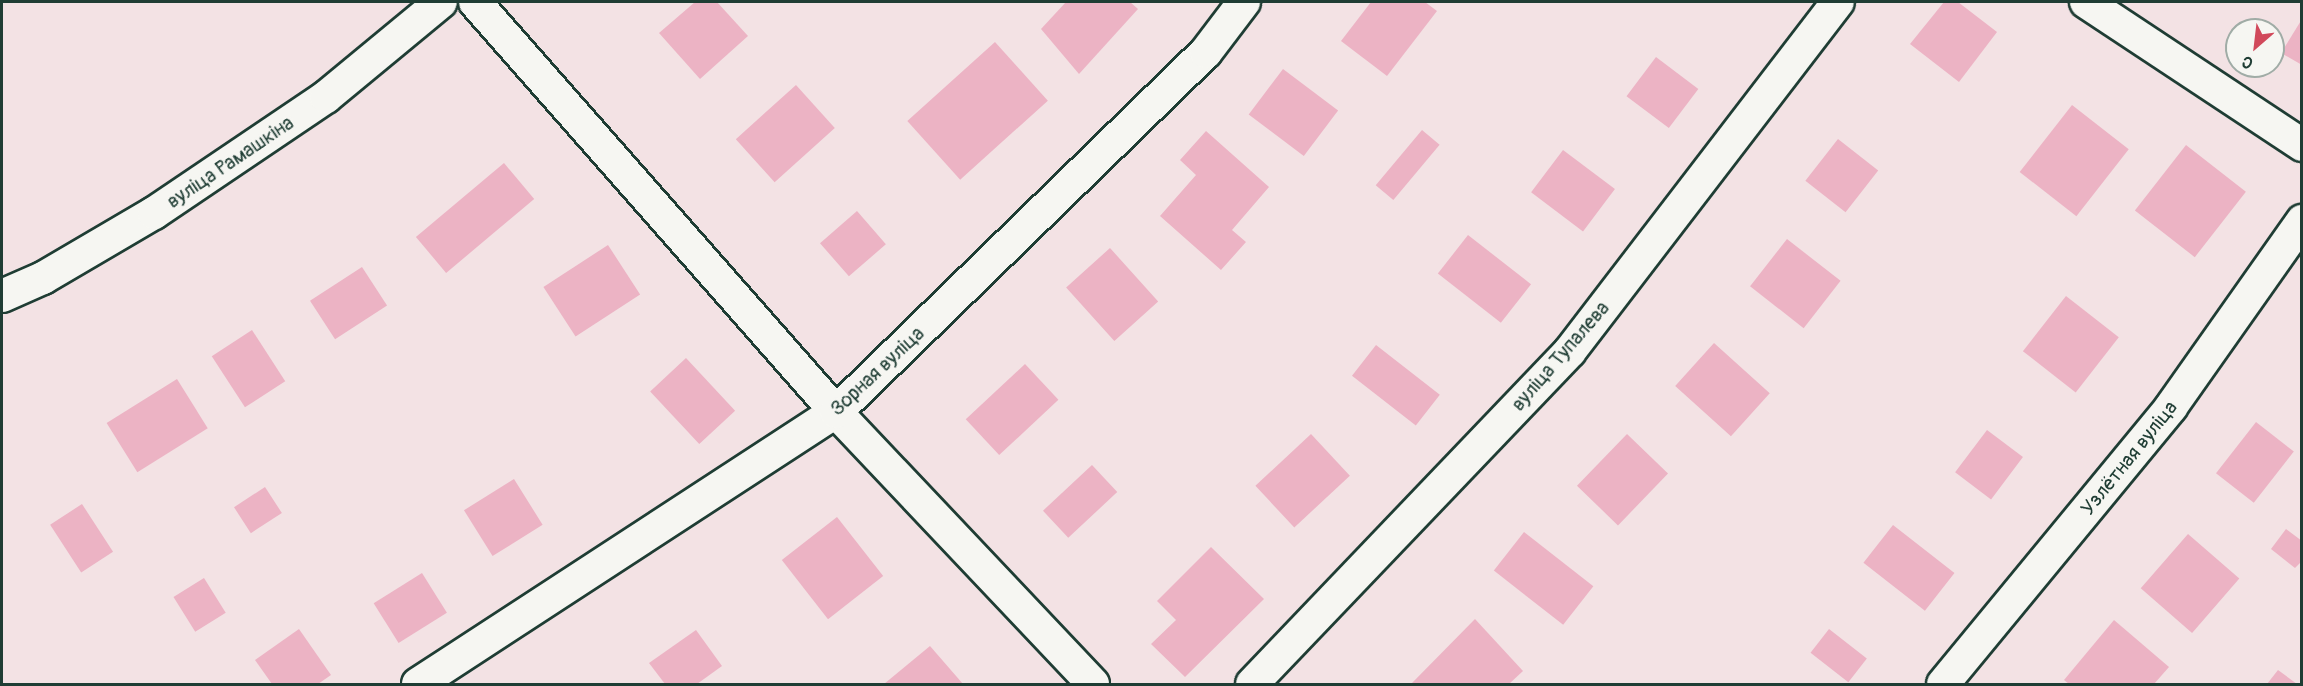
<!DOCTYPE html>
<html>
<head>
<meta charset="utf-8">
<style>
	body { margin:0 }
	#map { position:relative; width:2303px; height:686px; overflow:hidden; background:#f3e2e4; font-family:Pangolin,sans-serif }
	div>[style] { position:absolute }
	.building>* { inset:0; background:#ecb3c4; transform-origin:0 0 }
	.roads { filter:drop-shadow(2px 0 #1f3d34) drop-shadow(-2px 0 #1f3d34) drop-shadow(0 2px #1f3d34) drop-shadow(0 -2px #1f3d34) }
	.minor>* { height:32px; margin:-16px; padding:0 16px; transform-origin:16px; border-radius:16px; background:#f6f6f2 }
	span { translate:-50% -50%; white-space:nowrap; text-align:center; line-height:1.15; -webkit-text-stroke:5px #f6f6f2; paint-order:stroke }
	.street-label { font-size:20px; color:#1f3d34 }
	.frame { position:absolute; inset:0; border:3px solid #1f3d34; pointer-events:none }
	.north { position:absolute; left:2225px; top:18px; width:60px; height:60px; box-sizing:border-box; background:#f6f6f2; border:2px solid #a0aca6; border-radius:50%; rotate:208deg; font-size:16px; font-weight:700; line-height:24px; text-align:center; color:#1f3d34 }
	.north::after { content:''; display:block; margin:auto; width:21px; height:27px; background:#d1495b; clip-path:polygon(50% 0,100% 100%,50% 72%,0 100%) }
</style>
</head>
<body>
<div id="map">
	<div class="building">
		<div style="clip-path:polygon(695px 2px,717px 2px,748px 36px,700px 79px,659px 33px)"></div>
		<div style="clip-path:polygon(1066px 2px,1130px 2px,1138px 9px,1079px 74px,1041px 29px)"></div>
		<div style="clip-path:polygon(1371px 2px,1425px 2px,1437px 11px,1387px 76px,1341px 41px)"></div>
		<div style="clip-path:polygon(1944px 2px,1958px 2px,1997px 32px,1959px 82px,1910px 44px)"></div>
		<div style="clip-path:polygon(2302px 19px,2302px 65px,2281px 53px)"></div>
		<div style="left:995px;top:42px;width:79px;height:118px;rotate:48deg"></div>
		<div style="left:1656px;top:57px;width:53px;height:49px;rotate:37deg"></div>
		<div style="left:1283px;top:69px;width:69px;height:57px;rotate:37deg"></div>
		<div style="left:796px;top:85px;width:58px;height:81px;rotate:48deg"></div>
		<div style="left:2072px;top:105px;width:72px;height:85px;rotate:38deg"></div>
		<div style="left:1422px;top:130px;width:23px;height:72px;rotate:40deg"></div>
		<div style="clip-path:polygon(1206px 131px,1269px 187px,1232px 230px,1246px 242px,1221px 270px,1160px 216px,1196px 175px,1180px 160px)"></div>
		<div style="left:1838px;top:139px;width:51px;height:53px;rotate:38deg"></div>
		<div style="left:2186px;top:145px;width:76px;height:83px;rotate:38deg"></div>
		<div style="left:1563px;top:150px;width:65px;height:53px;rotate:37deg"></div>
		<div style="left:504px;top:163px;width:47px;height:115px;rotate:50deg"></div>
		<div style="left:857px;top:211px;width:44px;height:49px;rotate:49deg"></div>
		<div style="left:1468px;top:235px;width:80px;height:49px;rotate:38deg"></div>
		<div style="left:1787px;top:239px;width:68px;height:60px;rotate:38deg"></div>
		<div style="left:608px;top:245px;width:59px;height:77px;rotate:57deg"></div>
		<div style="left:1110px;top:248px;width:72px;height:59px;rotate:48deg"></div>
		<div style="left:362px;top:267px;width:46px;height:62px;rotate:57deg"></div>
		<div style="left:2066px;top:296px;width:67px;height:70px;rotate:38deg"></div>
		<div style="left:252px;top:330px;width:61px;height:48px;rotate:57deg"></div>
		<div style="left:1714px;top:343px;width:75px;height:58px;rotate:42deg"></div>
		<div style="left:1376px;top:345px;width:81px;height:39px;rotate:38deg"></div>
		<div style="left:686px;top:358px;width:72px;height:49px;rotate:47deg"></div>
		<div style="left:1025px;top:364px;width:49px;height:81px;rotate:47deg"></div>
		<div style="left:177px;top:379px;width:58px;height:83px;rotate:58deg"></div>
		<div style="left:2256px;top:422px;width:48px;height:65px;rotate:38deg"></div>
		<div style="left:1987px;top:430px;width:45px;height:53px;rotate:37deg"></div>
		<div style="left:1311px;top:434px;width:57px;height:76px;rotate:47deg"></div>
		<div style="left:1627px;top:434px;width:57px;height:72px;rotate:44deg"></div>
		<div style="left:1092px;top:465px;width:37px;height:67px;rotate:47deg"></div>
		<div style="left:514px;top:479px;width:54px;height:59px;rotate:58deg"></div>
		<div style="left:265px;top:487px;width:31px;height:37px;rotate:57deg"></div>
		<div style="left:82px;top:504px;width:57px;height:38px;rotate:57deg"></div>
		<div style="left:837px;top:517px;width:75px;height:70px;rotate:52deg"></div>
		<div style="left:1893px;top:525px;width:78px;height:48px;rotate:38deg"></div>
		<div style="clip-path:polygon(2286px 529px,2302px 541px,2302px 561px,2295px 568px,2271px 549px)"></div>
		<div style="left:1524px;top:532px;width:88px;height:49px;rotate:38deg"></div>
		<div style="left:2188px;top:534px;width:68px;height:72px;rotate:41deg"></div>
		<div style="clip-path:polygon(1211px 547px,1264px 599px,1185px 677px,1151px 644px,1176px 620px,1157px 601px)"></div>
		<div style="left:422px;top:573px;width:47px;height:57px;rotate:58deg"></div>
		<div style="left:204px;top:578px;width:41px;height:36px;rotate:58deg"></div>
		<div style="clip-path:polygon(1475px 619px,1523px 671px,1509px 684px,1411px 684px)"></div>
		<div style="clip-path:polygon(2114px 620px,2169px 667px,2154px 684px,2069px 684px,2064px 680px)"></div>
		<div style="clip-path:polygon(299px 629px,331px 675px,318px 684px,272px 684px,255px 660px)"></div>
		<div style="left:1829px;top:629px;width:48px;height:30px;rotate:38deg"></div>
		<div style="clip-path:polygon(696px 630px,722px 666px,697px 684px,665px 684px,649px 663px)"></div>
		<div style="clip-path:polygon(930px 646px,963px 684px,884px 684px)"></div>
		<div style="clip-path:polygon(2278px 670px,2297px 684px,2267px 684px)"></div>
	</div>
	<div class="roads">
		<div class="minor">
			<div style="left:475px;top:2px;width:546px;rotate:48.64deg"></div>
			<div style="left:836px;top:412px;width:374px;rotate:46.6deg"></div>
			<div style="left:2086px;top:2px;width:259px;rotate:33.5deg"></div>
			<div style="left:2px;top:296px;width:45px;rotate:-23.7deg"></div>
			<div style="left:43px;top:278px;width:129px;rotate:-30.4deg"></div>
			<div style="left:154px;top:213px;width:207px;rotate:-34deg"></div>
			<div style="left:326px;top:97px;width:149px;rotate:-39.6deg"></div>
			<div style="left:418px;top:684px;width:499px;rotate:-33.1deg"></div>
			<div style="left:836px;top:412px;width:516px;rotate:-44.22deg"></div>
			<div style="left:1206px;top:52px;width:63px;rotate:-52.8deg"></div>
			<div style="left:1252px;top:684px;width:460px;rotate:-46.3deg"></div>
			<div style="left:1570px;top:351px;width:440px;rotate:-52.5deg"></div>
			<div style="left:1943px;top:684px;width:359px;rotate:-50.5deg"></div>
			<div style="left:2171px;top:407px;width:228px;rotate:-54.8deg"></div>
		</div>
	</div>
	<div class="street-label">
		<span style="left:230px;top:162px;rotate:-34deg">вуліца Рамашкіна</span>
		<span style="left:1560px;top:356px;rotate:-49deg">вуліца Тупалева</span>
		<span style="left:877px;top:371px;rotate:-43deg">Зорная вуліца</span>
		<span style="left:2129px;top:458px;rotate:-51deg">Узлётная вуліца</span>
	</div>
	<div class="frame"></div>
	<div class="north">С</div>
</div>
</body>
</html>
